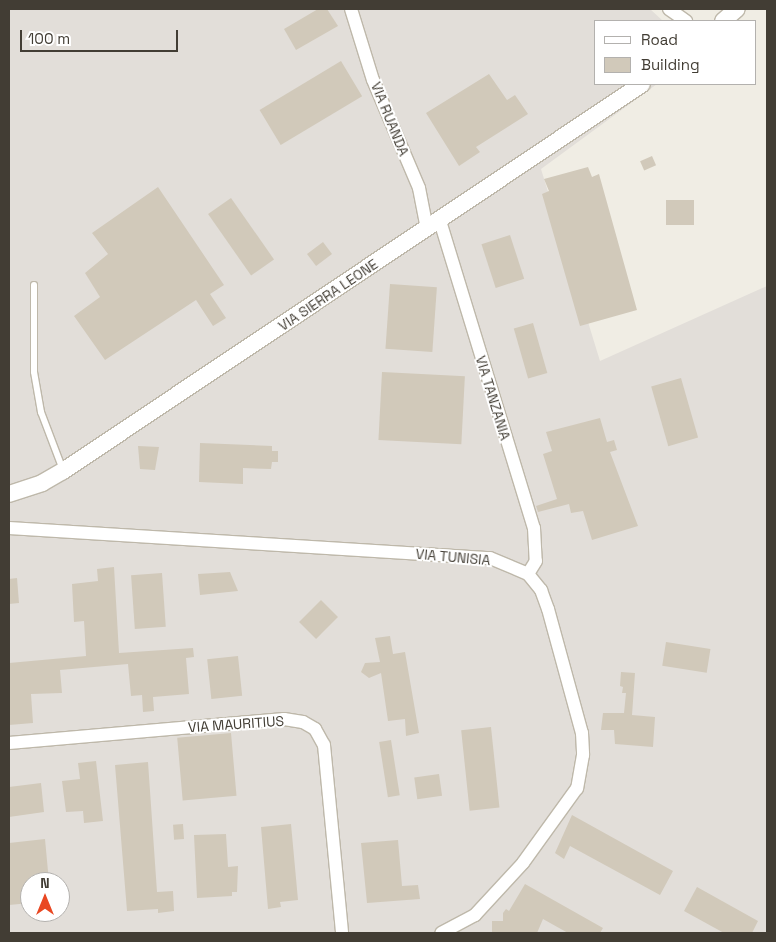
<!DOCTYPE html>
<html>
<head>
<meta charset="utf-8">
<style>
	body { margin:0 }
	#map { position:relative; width:776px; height:942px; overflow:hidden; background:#f0ede4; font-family:"Space Grotesk",sans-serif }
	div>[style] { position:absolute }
	.industrial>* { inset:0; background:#e2ded9 }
	.building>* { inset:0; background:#d1c9ba; transform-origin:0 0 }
	.roads { filter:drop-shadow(1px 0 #beb8aa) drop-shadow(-1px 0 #beb8aa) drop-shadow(0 1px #beb8aa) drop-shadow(0 -1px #beb8aa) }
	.service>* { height:6px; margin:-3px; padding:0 3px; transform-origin:3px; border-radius:3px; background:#fff }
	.minor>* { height:12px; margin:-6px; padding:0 6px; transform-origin:6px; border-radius:6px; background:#fff }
	.tertiary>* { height:16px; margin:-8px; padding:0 8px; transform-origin:8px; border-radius:8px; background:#fff }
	span { translate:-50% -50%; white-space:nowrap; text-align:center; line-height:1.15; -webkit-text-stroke:4px #fff; paint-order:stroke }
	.street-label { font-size:14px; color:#423d34 }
	.frame { position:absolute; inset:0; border:10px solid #423d34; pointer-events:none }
	.legend { position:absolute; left:594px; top:20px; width:162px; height:65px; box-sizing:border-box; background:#fff; border:1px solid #b3b1ae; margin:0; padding:6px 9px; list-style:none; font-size:15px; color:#423d34 }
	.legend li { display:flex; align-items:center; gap:10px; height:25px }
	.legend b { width:25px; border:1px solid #b3b1ae }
	.north { position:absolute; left:20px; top:872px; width:50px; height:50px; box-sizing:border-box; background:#fff; border:1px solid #b3b1ae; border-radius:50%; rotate:0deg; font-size:14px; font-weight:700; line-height:20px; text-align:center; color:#423d34 }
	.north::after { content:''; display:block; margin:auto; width:18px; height:22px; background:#e94722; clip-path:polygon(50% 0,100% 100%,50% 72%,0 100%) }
	.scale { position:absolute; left:20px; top:30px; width:158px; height:22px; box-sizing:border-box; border:2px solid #423d34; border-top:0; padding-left:6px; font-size:15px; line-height:18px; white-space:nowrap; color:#423d34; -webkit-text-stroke:4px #fff; paint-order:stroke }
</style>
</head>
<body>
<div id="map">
	<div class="industrial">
		<div style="clip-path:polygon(evenodd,9px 9px,650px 9px,663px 21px,595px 21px,595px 84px,657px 84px,541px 169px,600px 361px,767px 286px,767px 933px,9px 933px,9px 9px,30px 882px,60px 882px,60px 912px,30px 912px,30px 882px)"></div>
	</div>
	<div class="building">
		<div style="clip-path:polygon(318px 9px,327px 9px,338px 26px,296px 50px,284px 29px)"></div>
		<div style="left:341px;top:61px;width:41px;height:95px;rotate:59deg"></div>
		<div style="clip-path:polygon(489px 74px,507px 100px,515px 95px,528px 114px,476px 147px,480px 152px,459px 166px,426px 113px)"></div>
		<div style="left:652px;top:156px;width:10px;height:13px;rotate:66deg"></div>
		<div style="clip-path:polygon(588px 167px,592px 177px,599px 174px,637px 310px,580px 326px,542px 194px,549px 191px,544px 179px)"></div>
		<div style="clip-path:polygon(158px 187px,224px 285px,210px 294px,226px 318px,213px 326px,196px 300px,105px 360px,74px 316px,100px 297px,85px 273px,108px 254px,92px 233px)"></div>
		<div style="left:231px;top:198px;width:75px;height:28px;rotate:55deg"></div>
		<div style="left:694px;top:200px;width:25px;height:28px;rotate:90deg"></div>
		<div style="left:510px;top:235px;width:46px;height:30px;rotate:72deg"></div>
		<div style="left:323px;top:242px;width:15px;height:20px;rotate:53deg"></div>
		<div style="left:390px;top:284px;width:47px;height:65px;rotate:4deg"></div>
		<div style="left:533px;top:323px;width:52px;height:20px;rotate:74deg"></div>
		<div style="left:382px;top:372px;width:83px;height:68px;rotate:3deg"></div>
		<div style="left:681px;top:378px;width:62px;height:31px;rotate:74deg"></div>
		<div style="clip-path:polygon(600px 418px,607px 442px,614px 440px,617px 450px,610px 452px,638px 526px,592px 540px,583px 511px,571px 513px,569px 504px,538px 512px,536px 506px,557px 499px,543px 454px,552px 451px,546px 432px)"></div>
		<div style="clip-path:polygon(200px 443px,272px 446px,272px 451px,278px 451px,278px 462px,272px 462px,271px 469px,243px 468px,243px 484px,199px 482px)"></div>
		<div style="clip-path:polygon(138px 446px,159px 447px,155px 470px,140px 469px)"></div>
		<div style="clip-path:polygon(114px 567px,119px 653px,193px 648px,194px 657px,186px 658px,189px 694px,153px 697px,154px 711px,143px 712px,142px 695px,131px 696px,128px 664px,60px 670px,62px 693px,31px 694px,33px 723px,9px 725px,9px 663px,86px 656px,84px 621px,74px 622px,72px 584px,98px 581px,97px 569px)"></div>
		<div style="clip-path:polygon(230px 572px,238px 591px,200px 595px,198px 574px)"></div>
		<div style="left:162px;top:573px;width:54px;height:31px;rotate:86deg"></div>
		<div style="clip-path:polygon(17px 578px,19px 603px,9px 604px,9px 579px)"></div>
		<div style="left:321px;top:600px;width:24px;height:31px;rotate:45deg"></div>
		<div style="clip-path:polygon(390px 636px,393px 654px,405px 652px,419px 733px,406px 736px,405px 719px,388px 721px,381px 673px,369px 678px,361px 672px,365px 663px,380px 662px,375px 638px)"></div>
		<div style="left:666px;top:642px;width:45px;height:24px;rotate:9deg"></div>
		<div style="left:238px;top:656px;width:40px;height:31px;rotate:84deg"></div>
		<div style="clip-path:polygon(621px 672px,635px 673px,632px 715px,655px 717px,653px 747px,615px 744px,614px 730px,601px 730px,603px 713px,624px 713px,626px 693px,622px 693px,623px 687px,620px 686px)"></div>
		<div style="left:491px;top:727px;width:81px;height:30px;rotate:84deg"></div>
		<div style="left:231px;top:733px;width:63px;height:54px;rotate:85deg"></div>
		<div style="left:391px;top:740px;width:56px;height:12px;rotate:81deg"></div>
		<div style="clip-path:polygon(96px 761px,103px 821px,84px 823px,83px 811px,66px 812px,62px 781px,80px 779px,78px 763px)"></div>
		<div style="clip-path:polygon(148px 762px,157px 892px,173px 891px,174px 911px,158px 913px,158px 909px,127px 911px,115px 765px)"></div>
		<div style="left:439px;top:774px;width:22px;height:25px;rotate:82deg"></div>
		<div style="clip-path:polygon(41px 783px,44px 812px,9px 817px,9px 787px)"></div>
		<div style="clip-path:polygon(572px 815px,673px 871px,660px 895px,570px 846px,564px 859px,555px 853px)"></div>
		<div style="left:183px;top:824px;width:15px;height:10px;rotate:86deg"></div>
		<div style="clip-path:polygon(291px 824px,298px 900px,280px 902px,281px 907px,268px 909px,261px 827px)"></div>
		<div style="clip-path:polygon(226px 834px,228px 867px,238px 866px,237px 892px,232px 892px,232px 896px,197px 898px,194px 835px)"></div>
		<div style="clip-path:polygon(45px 839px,49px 882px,30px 882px,30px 903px,9px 905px,9px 843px)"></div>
		<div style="clip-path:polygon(398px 840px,402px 886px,418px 885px,420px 899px,367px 903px,361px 843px)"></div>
		<div style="clip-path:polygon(525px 884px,603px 928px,600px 933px,568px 933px,543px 919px,537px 933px,492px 933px,492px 921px,503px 921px,503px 913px,506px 909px,509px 911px)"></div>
		<div style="clip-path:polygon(697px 887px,758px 921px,752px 933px,724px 933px,684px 911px)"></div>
	</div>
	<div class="roads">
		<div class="service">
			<div style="left:34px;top:285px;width:87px;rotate:90deg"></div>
			<div style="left:34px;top:372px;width:41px;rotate:80.1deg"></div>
			<div style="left:41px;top:412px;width:62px;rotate:69.2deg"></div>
		</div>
		<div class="minor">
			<div style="left:351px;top:9px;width:74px;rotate:72.8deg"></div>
			<div style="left:373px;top:80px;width:117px;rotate:66.9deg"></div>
			<div style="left:419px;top:188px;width:42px;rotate:79deg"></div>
			<div style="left:669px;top:9px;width:21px;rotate:35deg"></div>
			<div style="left:440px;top:221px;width:321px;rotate:73deg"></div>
			<div style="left:534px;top:528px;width:33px;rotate:87deg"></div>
			<div style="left:536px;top:561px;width:15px;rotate:122deg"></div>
			<div style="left:9px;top:528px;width:482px;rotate:3.6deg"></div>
			<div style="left:490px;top:558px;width:41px;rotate:22.8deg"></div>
			<div style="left:528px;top:574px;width:21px;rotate:51deg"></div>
			<div style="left:541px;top:590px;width:20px;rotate:70deg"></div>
			<div style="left:548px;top:609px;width:129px;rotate:74.7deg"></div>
			<div style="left:582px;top:733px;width:22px;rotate:87deg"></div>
			<div style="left:583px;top:755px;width:34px;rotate:100deg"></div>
			<div style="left:577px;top:788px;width:92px;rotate:125.8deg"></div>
			<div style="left:523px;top:863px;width:71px;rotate:132.7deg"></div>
			<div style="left:475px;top:915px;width:38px;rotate:152deg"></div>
			<div style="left:9px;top:743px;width:276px;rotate:-5deg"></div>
			<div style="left:284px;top:719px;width:19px;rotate:9deg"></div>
			<div style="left:303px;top:722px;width:14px;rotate:30deg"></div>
			<div style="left:315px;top:729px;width:18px;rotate:61deg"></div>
			<div style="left:324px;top:745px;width:189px;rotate:84.5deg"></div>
		</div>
		<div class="tertiary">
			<div style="left:723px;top:21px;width:18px;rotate:-41deg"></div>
			<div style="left:9px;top:494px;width:35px;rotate:-18deg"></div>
			<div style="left:42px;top:483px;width:24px;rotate:-30deg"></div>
			<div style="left:63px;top:471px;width:696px;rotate:-33.76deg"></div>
		</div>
	</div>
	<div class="street-label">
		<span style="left:390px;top:119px;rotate:68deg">VIA RUANDA</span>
		<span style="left:328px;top:295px;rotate:-34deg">VIA SIERRA LEONE</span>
		<span style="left:493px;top:398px;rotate:73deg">VIA TANZANIA</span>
		<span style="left:453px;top:557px;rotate:5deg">VIA TUNISIA</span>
		<span style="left:236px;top:724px;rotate:-4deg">VIA MAURITIUS</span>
	</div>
	<div class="frame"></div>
	<ul class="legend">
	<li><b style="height:6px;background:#fff"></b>Road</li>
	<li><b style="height:14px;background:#d1c9ba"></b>Building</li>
	</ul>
	<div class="north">N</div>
	<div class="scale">100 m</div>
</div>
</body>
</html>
